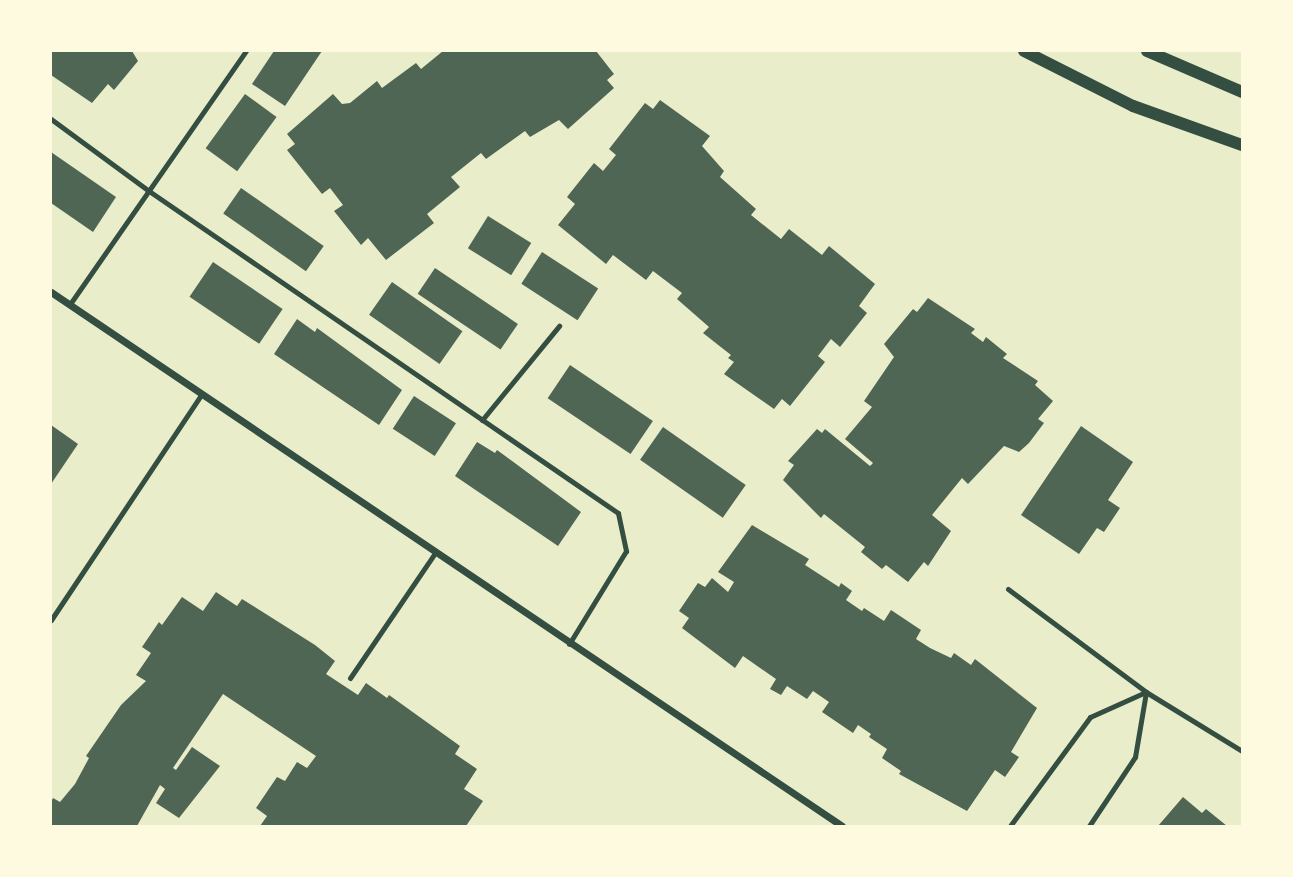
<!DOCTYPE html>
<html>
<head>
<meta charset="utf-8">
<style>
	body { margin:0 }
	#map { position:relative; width:1293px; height:877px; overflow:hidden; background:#e9edc9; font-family:Raleway,sans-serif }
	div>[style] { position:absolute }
	.building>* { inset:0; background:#4f6655; transform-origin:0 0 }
	.service>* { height:5px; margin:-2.5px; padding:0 2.5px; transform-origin:2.5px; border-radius:2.5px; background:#344e41 }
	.minor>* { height:7px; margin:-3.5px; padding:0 3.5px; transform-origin:3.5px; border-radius:3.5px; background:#344e41 }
	.tertiary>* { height:12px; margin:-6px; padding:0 6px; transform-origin:6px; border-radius:6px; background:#344e41 }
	span { translate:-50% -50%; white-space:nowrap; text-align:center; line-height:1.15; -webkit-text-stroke:7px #fefae0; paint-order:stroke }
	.frame { position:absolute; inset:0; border:52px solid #fefae0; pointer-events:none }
</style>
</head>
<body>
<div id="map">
	<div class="building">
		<div style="clip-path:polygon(51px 51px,132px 51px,138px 61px,114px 90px,108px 84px,92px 103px,51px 75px)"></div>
		<div style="clip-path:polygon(274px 51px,322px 51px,285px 106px,252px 84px)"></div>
		<div style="clip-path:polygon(443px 51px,596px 51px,614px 74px,607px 80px,614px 88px,568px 129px,559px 120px,530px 137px,525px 131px,486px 159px,481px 153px,451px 177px,460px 187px,427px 214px,434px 223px,386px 260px,368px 238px,361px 245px,334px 211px,343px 205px,330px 188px,322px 194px,287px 150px,295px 144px,287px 134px,333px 94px,342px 104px,350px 103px,377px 81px,382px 88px,416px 63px,421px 69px)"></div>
		<div style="left:245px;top:94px;width:39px;height:67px;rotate:36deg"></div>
		<div style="clip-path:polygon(660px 100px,710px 136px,702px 146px,724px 171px,720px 177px,756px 209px,751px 215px,781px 239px,789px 229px,822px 255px,829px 246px,875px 284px,859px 306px,867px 313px,840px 347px,831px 339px,818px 356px,825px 362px,790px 406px,782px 399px,774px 409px,724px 374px,734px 362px,728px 358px,731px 355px,703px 333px,709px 327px,677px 299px,682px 293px,653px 271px,646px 280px,613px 255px,606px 264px,558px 225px,575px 204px,567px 197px,594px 163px,603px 171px,616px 155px,609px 149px,645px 103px,653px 109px)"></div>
		<div style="clip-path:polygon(51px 152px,116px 197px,93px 232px,51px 203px)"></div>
		<div style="left:241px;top:188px;width:101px;height:31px;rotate:35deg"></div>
		<div style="left:488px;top:216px;width:51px;height:38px;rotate:32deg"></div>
		<div style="left:542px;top:252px;width:67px;height:38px;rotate:33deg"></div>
		<div style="left:213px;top:262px;width:84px;height:42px;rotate:34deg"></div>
		<div style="left:435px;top:268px;width:100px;height:31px;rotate:34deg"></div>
		<div style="left:392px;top:282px;width:86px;height:40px;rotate:35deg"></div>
		<div style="clip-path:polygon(928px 298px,975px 329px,971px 333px,983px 342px,986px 337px,1007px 354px,1003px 358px,1038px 381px,1035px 385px,1053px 401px,1038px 419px,1044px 423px,1029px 443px,1019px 452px,1004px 446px,968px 484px,962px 478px,932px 515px,951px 531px,928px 566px,924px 562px,908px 582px,886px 565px,882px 569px,861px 552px,865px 547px,824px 514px,821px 518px,783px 480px,794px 465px,788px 461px,817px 429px,822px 433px,825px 429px,870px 466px,873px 463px,845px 439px,872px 407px,864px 401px,894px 357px,884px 344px,913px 309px,917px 312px)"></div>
		<div style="clip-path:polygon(297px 319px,315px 332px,317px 328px,402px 390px,379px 425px,274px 354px)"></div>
		<div style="left:570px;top:365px;width:100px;height:40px;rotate:34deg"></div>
		<div style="left:414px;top:396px;width:50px;height:39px;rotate:33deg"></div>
		<div style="clip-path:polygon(51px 425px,78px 444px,51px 484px)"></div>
		<div style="clip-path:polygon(1081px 426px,1133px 462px,1108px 500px,1120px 508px,1104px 532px,1097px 528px,1079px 554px,1021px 515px)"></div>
		<div style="left:663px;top:427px;width:101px;height:40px;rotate:35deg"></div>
		<div style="clip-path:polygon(477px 442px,495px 453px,497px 450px,581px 512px,558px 546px,455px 476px)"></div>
		<div style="clip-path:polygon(752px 525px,809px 559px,805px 565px,839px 587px,841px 583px,852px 591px,846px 600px,862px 611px,864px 608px,884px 621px,891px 610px,921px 630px,916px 639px,930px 648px,951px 658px,954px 653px,971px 665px,975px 659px,1037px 708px,1011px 752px,1019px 757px,1005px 777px,995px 770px,967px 811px,899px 774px,901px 771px,882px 758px,887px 749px,869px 737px,871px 734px,858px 725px,853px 733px,822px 712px,829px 702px,813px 691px,807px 699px,787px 686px,781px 695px,770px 689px,776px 679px,743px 656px,735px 668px,682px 628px,689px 618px,679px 611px,698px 583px,705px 587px,712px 578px,728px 592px,734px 582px,718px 572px)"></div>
		<div style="clip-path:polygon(216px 592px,237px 606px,242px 599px,315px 645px,335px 661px,326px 674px,358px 695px,366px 683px,387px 698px,389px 695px,460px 746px,455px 754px,477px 769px,464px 789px,483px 801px,466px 826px,260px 826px,267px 816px,256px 808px,277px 777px,285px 781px,297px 762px,307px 768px,316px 756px,223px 694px,173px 768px,176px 770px,192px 747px,220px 766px,179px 818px,156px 803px,165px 789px,160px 785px,137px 826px,51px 826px,51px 802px,53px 798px,60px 802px,75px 784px,89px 758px,86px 756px,121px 705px,146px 681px,136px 675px,151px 653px,142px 647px,159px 622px,162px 625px,182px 597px,203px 611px)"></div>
		<div style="clip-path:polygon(1183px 797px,1202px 813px,1206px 809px,1227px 826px,1158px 826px)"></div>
	</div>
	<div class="service">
		<div style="left:51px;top:119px;width:122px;rotate:36.3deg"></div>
		<div style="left:149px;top:191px;width:569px;rotate:34.47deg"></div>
		<div style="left:618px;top:513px;width:39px;rotate:78deg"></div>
		<div style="left:626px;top:551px;width:109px;rotate:121.5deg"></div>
		<div style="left:70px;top:304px;width:308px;rotate:-55.2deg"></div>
		<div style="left:482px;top:420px;width:122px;rotate:-50.7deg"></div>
		<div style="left:1008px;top:589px;width:172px;rotate:36.7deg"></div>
		<div style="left:1146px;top:692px;width:113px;rotate:31.6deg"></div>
		<div style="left:51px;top:620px;width:272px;rotate:-56.3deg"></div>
		<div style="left:350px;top:678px;width:151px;rotate:-55.8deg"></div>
		<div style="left:1010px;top:826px;width:135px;rotate:-53.7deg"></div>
		<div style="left:1090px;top:717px;width:61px;rotate:-24.1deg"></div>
		<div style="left:1089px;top:826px;width:83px;rotate:-56.3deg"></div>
		<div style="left:1135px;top:757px;width:66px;rotate:-80.4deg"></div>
	</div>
	<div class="minor">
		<div style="left:51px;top:292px;width:954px;rotate:34.02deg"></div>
	</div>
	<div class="tertiary">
		<div style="left:1024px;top:51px;width:122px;rotate:26.8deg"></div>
		<div style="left:1133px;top:106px;width:116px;rotate:19.7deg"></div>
		<div style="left:1147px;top:51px;width:103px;rotate:23.3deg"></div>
	</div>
	<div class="frame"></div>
</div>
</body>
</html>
